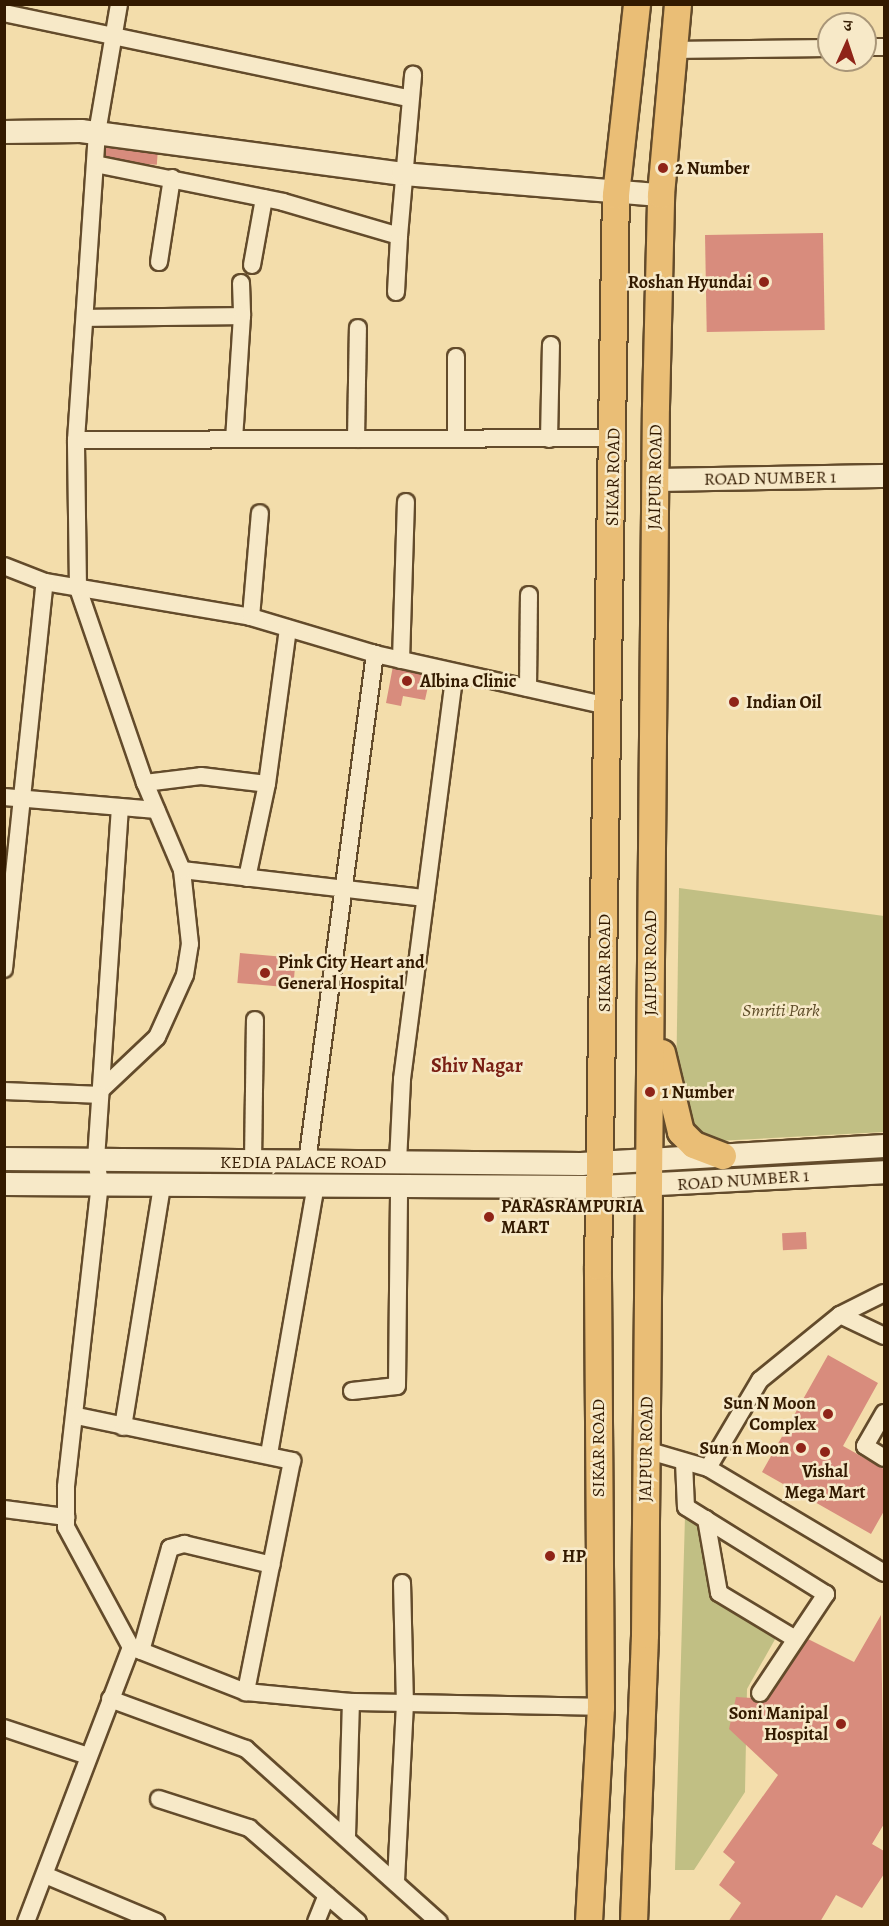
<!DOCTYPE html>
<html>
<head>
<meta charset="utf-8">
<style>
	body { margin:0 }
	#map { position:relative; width:889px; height:1926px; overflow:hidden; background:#f3ddab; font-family:Alegreya,"Noto Serif Devanagari",serif }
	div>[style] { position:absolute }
	.green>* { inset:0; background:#c1bf84 }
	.building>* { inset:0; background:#d88c7d; transform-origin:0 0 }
	.roads { filter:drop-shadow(2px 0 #634b2b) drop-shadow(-2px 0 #634b2b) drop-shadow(0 2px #634b2b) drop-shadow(0 -2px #634b2b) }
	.street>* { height:16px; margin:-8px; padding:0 8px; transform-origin:8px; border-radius:8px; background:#f7e9c8 }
	.secondary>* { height:22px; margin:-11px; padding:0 11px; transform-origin:11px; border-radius:11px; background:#f7e9c8 }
	.primary>* { height:26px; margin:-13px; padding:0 13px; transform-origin:13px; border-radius:13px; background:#eabe76 }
	.dots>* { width:16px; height:16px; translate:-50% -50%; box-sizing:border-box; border:3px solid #f7e9c8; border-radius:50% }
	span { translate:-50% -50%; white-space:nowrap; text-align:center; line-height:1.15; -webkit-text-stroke:5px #f7e9c8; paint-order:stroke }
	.poi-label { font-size:18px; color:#331a00; font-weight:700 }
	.left { translate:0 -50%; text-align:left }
	.right { translate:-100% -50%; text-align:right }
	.street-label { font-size:18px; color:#331a00 }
	.park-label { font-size:18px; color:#5e4c28; font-style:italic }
	.neighbourhood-label { font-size:20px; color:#7a1f14; font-weight:700 }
	.frame { position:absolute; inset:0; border:6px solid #331a00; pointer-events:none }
	.north { position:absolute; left:817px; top:12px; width:60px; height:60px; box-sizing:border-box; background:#f7e9c8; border:2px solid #a99678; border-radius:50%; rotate:3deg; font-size:16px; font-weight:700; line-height:24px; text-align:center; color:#331a00 }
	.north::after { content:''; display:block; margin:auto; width:21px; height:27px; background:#8f2418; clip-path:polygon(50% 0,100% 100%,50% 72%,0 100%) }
</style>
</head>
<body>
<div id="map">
	<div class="green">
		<div style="clip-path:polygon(679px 888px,884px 916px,884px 1132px,698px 1142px,676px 1093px)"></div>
		<div style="clip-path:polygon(685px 1516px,697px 1522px,715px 1598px,778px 1634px,747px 1689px,745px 1792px,694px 1870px,675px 1870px)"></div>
	</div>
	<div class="building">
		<div style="left:105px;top:146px;width:53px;height:15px;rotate:4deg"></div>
		<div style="left:823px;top:233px;width:97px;height:118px;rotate:89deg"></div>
		<div style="clip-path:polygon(393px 666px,431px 673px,425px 700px,403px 696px,401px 706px,386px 703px)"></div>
		<div style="left:240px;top:953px;width:56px;height:30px;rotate:5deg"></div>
		<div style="left:806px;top:1232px;width:17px;height:24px;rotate:87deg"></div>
		<div style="clip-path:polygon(828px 1355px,878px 1383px,843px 1446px,884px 1469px,884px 1511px,871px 1534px,762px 1472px)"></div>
		<div style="clip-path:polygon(881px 1615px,884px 1824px,872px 1844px,884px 1851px,884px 1874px,862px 1908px,836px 1895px,820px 1922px,728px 1922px,741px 1903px,719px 1885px,735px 1862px,723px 1852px,778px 1775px,729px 1729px,736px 1697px,768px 1699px,808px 1639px,854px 1662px)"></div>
	</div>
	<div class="roads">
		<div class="street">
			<div style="left:4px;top:13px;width:414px;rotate:11.9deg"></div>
			<div style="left:865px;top:47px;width:19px"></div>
			<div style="left:670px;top:50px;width:159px;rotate:-0.7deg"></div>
			<div style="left:95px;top:164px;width:192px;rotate:11.4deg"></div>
			<div style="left:283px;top:202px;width:121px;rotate:16.3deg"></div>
			<div style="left:399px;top:236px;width:162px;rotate:-85deg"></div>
			<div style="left:159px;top:262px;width:85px;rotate:-81.2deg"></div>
			<div style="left:252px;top:265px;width:68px;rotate:-79.8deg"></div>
			<div style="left:241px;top:283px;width:33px;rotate:88deg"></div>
			<div style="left:396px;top:292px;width:56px;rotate:-86.9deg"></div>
			<div style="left:85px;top:318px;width:157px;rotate:-0.7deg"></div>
			<div style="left:242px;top:316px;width:123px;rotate:93.7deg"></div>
			<div style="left:356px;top:439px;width:111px;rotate:-89deg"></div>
			<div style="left:456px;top:439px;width:82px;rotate:-90deg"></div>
			<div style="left:549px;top:439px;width:94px;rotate:-88.8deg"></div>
			<div style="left:76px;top:440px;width:538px;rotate:-0.21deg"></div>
			<div style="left:4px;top:566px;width:44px;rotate:21.3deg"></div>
			<div style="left:45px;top:582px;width:209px;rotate:9.6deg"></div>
			<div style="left:251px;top:617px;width:129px;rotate:16.6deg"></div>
			<div style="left:375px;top:654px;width:239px;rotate:12.6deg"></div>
			<div style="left:251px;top:617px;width:104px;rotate:-85.1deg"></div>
			<div style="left:401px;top:660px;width:158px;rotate:-88.2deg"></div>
			<div style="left:528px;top:688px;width:93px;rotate:-89.4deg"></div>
			<div style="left:145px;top:783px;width:56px;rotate:-7.1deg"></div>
			<div style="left:201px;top:776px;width:66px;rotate:6.9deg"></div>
			<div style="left:4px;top:797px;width:153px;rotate:4.9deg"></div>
			<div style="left:120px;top:807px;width:354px;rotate:93.9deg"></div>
			<div style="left:96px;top:1160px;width:23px;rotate:80deg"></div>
			<div style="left:100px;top:1183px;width:306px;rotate:96.4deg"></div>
			<div style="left:66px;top:1487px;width:40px;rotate:90deg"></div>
			<div style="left:66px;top:1527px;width:136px;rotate:61.6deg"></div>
			<div style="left:131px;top:1647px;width:123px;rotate:21.4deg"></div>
			<div style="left:246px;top:1692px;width:105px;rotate:5.4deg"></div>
			<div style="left:351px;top:1702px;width:250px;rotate:1.1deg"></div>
			<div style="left:182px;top:870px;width:245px;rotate:6.6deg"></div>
			<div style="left:247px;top:878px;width:96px;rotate:-78deg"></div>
			<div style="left:267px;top:784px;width:157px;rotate:-82.3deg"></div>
			<div style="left:4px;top:969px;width:389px;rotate:-84deg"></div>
			<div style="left:101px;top:1090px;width:77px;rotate:-43.4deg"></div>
			<div style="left:157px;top:1037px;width:68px;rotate:-65.7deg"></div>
			<div style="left:185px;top:975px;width:31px;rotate:-81deg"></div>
			<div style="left:190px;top:944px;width:74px;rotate:-96.2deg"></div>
			<div style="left:182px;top:870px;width:95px;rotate:-113deg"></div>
			<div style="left:145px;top:783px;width:206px;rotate:-109deg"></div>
			<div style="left:78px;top:588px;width:148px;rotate:-90.8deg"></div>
			<div style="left:76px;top:440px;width:308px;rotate:-86.1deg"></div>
			<div style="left:97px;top:133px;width:131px;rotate:-80.3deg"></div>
			<div style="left:4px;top:1091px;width:96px;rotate:2.4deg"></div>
			<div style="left:253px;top:1162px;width:142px;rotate:-89.2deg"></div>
			<div style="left:307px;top:1162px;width:513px;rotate:-82.38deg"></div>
			<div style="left:398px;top:1162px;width:83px;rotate:-87.2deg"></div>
			<div style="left:402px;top:1079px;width:410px;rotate:-82.6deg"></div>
			<div style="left:884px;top:1293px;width:49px;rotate:153.4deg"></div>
			<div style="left:840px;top:1315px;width:103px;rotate:140.9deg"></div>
			<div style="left:760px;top:1380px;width:102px;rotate:120.6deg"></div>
			<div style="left:708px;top:1468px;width:205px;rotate:30.8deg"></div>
			<div style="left:840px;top:1315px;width:49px;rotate:25.5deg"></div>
			<div style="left:352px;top:1391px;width:45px;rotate:-6.3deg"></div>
			<div style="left:397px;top:1386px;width:202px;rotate:-89.4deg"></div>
			<div style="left:884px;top:1413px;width:38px;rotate:120deg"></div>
			<div style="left:865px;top:1446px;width:22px;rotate:32deg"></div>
			<div style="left:77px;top:1416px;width:220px;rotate:11.8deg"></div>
			<div style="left:292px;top:1461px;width:236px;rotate:101.3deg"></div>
			<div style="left:123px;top:1427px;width:245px;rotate:-80.8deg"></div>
			<div style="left:646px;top:1450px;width:65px;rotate:16.2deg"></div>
			<div style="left:269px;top:1454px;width:273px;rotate:-80.1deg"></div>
			<div style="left:684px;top:1462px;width:45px;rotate:87.5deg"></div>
			<div style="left:686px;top:1507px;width:165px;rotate:31.9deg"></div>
			<div style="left:826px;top:1594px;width:119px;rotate:123.7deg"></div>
			<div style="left:4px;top:1509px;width:63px;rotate:7.4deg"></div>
			<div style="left:706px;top:1519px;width:75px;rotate:80deg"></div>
			<div style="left:719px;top:1593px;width:87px;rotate:31deg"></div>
			<div style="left:141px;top:1651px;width:107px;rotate:-74.3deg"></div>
			<div style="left:170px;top:1548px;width:15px;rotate:-16deg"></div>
			<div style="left:184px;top:1544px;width:90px;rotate:13.4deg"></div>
			<div style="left:110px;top:1699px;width:145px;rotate:20.2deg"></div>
			<div style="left:246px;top:1749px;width:259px;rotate:41.9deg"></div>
			<div style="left:4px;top:1728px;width:89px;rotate:18.4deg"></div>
			<div style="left:159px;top:1799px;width:95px;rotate:17.9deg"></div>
			<div style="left:249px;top:1828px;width:144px;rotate:40.8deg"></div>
			<div style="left:347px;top:1836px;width:134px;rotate:-88.3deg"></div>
			<div style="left:45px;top:1875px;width:121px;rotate:22.8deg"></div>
			<div style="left:396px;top:1881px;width:176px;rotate:-87.1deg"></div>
			<div style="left:405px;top:1705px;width:122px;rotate:-91.4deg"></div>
			<div style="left:26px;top:1922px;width:294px;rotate:-69.1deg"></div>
			<div style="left:316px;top:1922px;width:29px;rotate:-68deg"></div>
		</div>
		<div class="secondary">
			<div style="left:4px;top:132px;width:77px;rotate:-0.7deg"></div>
			<div style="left:81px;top:131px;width:325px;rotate:7.6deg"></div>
			<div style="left:403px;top:174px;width:259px;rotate:4.7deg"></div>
			<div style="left:655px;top:480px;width:229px;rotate:-1deg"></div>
			<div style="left:4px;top:1159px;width:577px;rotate:0.5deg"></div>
			<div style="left:581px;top:1164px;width:304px;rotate:-3.4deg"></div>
			<div style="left:4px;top:1184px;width:597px;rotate:0.29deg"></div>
			<div style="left:601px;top:1187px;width:283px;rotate:-3deg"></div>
		</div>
		<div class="primary">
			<div style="left:662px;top:1053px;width:81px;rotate:76.5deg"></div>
			<div style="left:681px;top:1132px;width:18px;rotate:45deg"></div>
			<div style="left:694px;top:1145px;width:31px;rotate:21deg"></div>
			<div style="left:589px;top:1922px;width:215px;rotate:-86.8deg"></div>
			<div style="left:601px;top:1707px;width:440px;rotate:-90.4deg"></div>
			<div style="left:598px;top:1267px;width:1072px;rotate:-89.04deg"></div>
			<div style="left:616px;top:195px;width:192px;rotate:-83.7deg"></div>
			<div style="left:634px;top:1922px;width:287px;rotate:-87.8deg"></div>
			<div style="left:645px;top:1635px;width:1228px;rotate:-89.49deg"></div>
			<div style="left:656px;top:407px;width:212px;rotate:-88.6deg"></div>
			<div style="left:661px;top:195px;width:192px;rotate:-84.9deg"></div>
		</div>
	</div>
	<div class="dots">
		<div style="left:663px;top:168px;background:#8f2418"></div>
		<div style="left:764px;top:282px;background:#8f2418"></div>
		<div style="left:407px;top:681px;background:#8f2418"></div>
		<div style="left:734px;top:702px;background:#8f2418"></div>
		<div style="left:265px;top:973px;background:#8f2418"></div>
		<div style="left:650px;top:1092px;background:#8f2418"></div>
		<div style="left:489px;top:1217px;background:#8f2418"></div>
		<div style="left:828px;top:1414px;background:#8f2418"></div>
		<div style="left:801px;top:1448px;background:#8f2418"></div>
		<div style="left:825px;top:1452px;background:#8f2418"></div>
		<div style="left:550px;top:1556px;background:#8f2418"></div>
		<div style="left:841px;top:1724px;background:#8f2418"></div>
	</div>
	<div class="poi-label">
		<span class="left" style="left:675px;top:168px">2 Number</span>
		<span class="right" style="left:752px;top:282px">Roshan Hyundai</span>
		<span class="left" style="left:420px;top:681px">Albina Clinic</span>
		<span class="left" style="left:746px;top:702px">Indian Oil</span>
		<span class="left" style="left:278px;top:973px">Pink City Heart and<br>General Hospital</span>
		<span class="left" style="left:662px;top:1092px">1 Number</span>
		<span class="left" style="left:501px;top:1217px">PARASRAMPURIA<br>MART</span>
		<span class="right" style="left:816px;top:1414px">Sun N Moon<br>Complex</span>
		<span class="right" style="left:789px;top:1448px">Sun n Moon</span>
		<span style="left:825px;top:1482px">Vishal<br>Mega Mart</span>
		<span class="left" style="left:562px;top:1556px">HP</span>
		<span class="right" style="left:828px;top:1724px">Soni Manipal<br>Hospital</span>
	</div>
	<div class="street-label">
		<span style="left:613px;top:477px;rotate:-89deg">SIKAR ROAD</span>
		<span style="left:655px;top:477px;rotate:-89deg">JAIPUR ROAD</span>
		<span style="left:770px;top:478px;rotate:-1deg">ROAD NUMBER 1</span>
		<span style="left:604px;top:963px;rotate:-90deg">SIKAR ROAD</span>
		<span style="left:650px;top:963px;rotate:-90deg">JAIPUR ROAD</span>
		<span style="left:303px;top:1162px">KEDIA PALACE ROAD</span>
		<span style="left:743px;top:1180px;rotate:-4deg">ROAD NUMBER 1</span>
		<span style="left:598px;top:1448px;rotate:-90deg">SIKAR ROAD</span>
		<span style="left:646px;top:1449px;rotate:-89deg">JAIPUR ROAD</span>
	</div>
	<div class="park-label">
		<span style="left:781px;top:1010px">Smriti Park</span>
	</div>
	<div class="neighbourhood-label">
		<span style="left:477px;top:1065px">Shiv Nagar</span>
	</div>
	<div class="frame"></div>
	<div class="north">उ</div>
</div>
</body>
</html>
